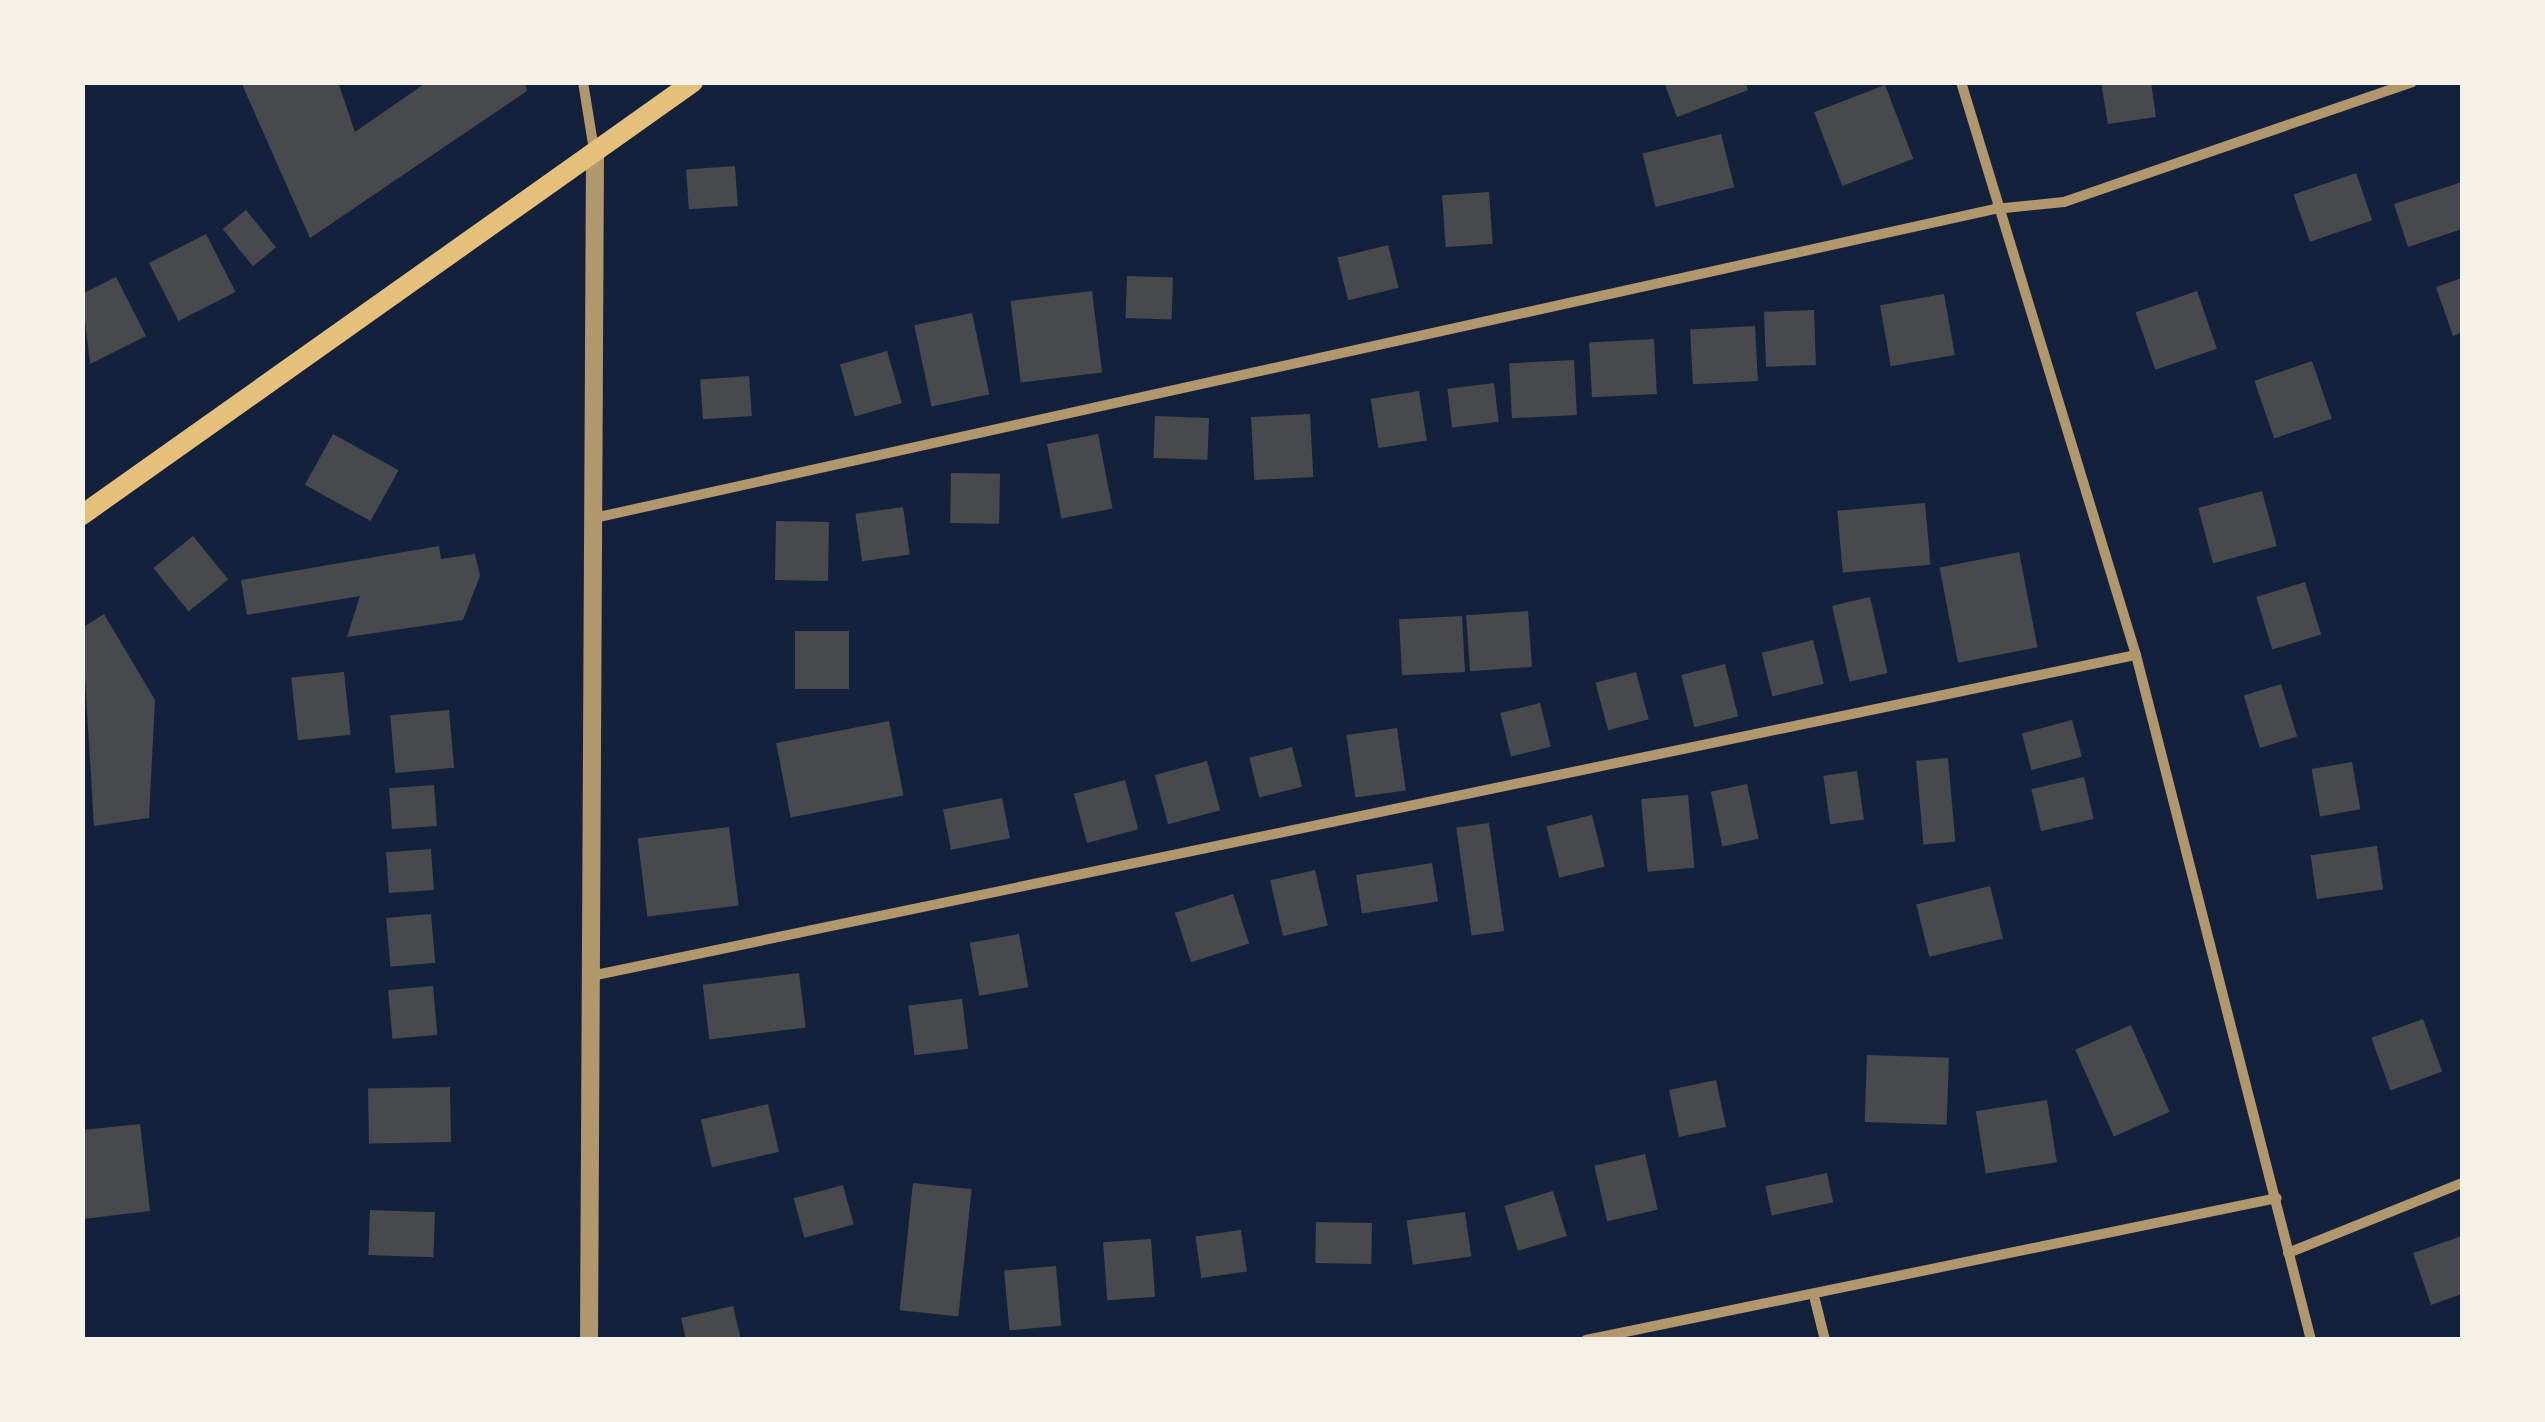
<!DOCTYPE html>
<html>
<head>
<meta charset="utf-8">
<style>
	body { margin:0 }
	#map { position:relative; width:2545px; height:1422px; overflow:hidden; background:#14213d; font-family:Barlow,sans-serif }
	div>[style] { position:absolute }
	.building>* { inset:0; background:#48494c; transform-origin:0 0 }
	.minor>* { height:10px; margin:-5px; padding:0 5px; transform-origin:5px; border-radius:5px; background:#b1986c }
	.tertiary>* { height:18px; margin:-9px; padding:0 9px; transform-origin:9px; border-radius:9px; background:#b1986c }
	.secondary>* { height:20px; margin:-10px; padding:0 10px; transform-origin:10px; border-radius:10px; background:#e5c07b }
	span { translate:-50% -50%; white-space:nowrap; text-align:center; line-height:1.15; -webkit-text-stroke:8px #f6f1e7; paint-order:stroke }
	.frame { position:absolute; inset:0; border:85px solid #f6f1e7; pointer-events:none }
</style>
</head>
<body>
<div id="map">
	<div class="building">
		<div style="clip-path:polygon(241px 82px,338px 82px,355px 132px,427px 82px,525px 82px,527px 91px,310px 238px)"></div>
		<div style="clip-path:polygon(1664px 82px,1745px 82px,1748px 90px,1677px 117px)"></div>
		<div style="clip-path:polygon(2101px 82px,2151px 82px,2156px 117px,2108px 124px)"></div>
		<div style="left:1885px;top:85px;width:79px;height:76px;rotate:69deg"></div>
		<div style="left:1721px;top:134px;width:55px;height:81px;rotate:76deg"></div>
		<div style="left:735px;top:166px;width:40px;height:49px;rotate:86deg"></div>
		<div style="left:2356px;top:173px;width:50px;height:66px;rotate:71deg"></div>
		<div style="clip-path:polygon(2462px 182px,2462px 229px,2408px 247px,2394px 204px)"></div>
		<div style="left:1489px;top:192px;width:52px;height:47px;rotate:86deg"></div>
		<div style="left:246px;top:210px;width:48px;height:30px;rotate:51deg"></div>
		<div style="left:206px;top:234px;width:65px;height:64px;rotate:63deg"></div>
		<div style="left:1388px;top:245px;width:44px;height:52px;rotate:76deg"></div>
		<div style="left:1127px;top:276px;width:46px;height:42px;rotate:2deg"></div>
		<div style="clip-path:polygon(116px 277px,146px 336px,90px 364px,82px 294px)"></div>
		<div style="clip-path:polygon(2462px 278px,2462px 332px,2453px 336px,2436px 287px)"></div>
		<div style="left:1092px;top:291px;width:82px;height:82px;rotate:83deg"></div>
		<div style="left:2197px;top:291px;width:61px;height:65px;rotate:71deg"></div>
		<div style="left:1944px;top:294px;width:62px;height:65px;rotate:80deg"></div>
		<div style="left:1814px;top:310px;width:55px;height:50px;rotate:88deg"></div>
		<div style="left:972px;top:313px;width:83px;height:59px;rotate:78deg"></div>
		<div style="left:1755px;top:326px;width:55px;height:65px;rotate:87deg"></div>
		<div style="left:1654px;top:339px;width:55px;height:65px;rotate:87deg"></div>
		<div style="left:887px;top:351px;width:54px;height:49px;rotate:74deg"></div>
		<div style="left:1574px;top:360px;width:55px;height:65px;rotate:87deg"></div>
		<div style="left:2312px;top:361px;width:61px;height:61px;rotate:71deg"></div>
		<div style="left:749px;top:376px;width:40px;height:49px;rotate:86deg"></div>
		<div style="left:1494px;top:383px;width:39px;height:47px;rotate:83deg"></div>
		<div style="left:1419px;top:391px;width:50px;height:49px;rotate:81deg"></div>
		<div style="left:1310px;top:414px;width:63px;height:59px;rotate:87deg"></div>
		<div style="left:1155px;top:416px;width:54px;height:42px;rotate:2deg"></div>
		<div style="left:333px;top:434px;width:75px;height:58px;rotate:29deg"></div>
		<div style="left:1098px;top:434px;width:76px;height:52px;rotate:79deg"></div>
		<div style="left:951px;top:473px;width:49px;height:50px;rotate:1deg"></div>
		<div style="left:2262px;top:491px;width:57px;height:66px;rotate:75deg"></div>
		<div style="left:1925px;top:503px;width:62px;height:88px;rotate:85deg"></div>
		<div style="left:903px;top:507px;width:48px;height:48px;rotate:82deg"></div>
		<div style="left:776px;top:521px;width:53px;height:59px;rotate:1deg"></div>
		<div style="left:193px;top:536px;width:56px;height:51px;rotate:51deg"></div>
		<div style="clip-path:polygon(439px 546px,441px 559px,475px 554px,480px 576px,463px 620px,347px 637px,360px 596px,247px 615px,241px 580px)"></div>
		<div style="left:2019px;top:552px;width:97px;height:81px;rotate:79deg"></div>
		<div style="left:2305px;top:582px;width:55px;height:51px;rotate:73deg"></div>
		<div style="left:1870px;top:597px;width:78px;height:39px;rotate:77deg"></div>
		<div style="left:1528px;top:611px;width:56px;height:62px;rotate:86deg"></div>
		<div style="clip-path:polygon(104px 614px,155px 700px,149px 818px,94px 826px,82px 628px)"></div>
		<div style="left:1462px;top:616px;width:56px;height:63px;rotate:87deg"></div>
		<div style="left:795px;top:631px;width:54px;height:58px"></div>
		<div style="left:1813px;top:640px;width:45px;height:53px;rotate:76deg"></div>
		<div style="left:1725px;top:664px;width:54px;height:45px;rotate:76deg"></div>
		<div style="left:344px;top:672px;width:63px;height:53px;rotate:84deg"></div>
		<div style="left:1636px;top:672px;width:49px;height:42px;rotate:75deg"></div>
		<div style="left:2281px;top:684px;width:55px;height:39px;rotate:73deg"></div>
		<div style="left:1540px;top:703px;width:45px;height:41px;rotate:76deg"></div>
		<div style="left:449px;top:710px;width:58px;height:59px;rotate:85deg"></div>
		<div style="left:2072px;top:720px;width:38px;height:52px;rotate:75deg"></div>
		<div style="left:889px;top:721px;width:76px;height:115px;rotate:79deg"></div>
		<div style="left:1397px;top:728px;width:63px;height:51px;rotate:82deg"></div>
		<div style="left:1292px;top:747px;width:41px;height:44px;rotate:76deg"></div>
		<div style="left:1948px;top:758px;width:84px;height:32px;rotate:85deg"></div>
		<div style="left:1207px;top:761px;width:51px;height:54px;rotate:75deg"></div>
		<div style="left:2352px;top:762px;width:48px;height:41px;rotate:80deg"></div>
		<div style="left:1857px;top:771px;width:49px;height:34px;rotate:82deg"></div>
		<div style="left:2084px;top:777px;width:43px;height:54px;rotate:77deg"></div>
		<div style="left:1125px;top:780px;width:51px;height:53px;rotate:75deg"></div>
		<div style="left:1747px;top:784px;width:56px;height:37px;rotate:78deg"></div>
		<div style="left:434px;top:785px;width:41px;height:45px;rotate:86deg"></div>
		<div style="left:1688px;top:795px;width:73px;height:47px;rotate:85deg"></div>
		<div style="left:1002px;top:798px;width:41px;height:60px;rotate:79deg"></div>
		<div style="left:1592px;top:815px;width:53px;height:47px;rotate:76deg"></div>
		<div style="left:1489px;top:823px;width:109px;height:33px;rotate:82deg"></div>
		<div style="left:729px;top:827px;width:79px;height:92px;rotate:83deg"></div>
		<div style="left:2377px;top:846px;width:44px;height:67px;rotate:82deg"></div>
		<div style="left:431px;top:849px;width:41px;height:45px;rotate:86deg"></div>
		<div style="left:1432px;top:863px;width:39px;height:77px;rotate:81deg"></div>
		<div style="left:1315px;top:870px;width:57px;height:46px;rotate:77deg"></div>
		<div style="left:1990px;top:886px;width:54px;height:76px;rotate:76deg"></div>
		<div style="left:1233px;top:894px;width:52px;height:61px;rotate:72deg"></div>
		<div style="left:431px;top:914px;width:49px;height:45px;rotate:85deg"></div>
		<div style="left:1019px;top:934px;width:54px;height:50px;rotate:80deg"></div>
		<div style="left:799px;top:973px;width:55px;height:97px;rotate:83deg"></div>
		<div style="left:433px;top:986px;width:49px;height:45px;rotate:85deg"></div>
		<div style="left:962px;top:999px;width:50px;height:54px;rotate:83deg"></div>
		<div style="left:2423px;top:1019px;width:56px;height:55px;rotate:70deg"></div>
		<div style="left:2131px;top:1025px;width:95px;height:61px;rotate:66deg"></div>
		<div style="left:1867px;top:1055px;width:82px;height:67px;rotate:2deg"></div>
		<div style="left:1716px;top:1080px;width:48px;height:48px;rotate:78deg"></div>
		<div style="left:450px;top:1087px;width:55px;height:82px;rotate:89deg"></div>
		<div style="left:2047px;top:1100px;width:63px;height:72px;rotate:81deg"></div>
		<div style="left:768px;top:1104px;width:49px;height:69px;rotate:77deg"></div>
		<div style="clip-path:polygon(140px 1124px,150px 1211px,83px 1219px,82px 1130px)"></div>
		<div style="left:1645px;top:1154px;width:57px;height:52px;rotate:77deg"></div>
		<div style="left:1827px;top:1173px;width:30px;height:63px;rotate:78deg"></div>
		<div style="left:913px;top:1183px;width:59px;height:128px;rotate:6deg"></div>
		<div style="left:843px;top:1185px;width:41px;height:51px;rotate:75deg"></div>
		<div style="left:1553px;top:1191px;width:47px;height:51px;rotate:73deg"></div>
		<div style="left:370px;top:1210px;width:65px;height:45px;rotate:2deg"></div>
		<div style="left:1465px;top:1212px;width:45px;height:59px;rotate:82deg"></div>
		<div style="left:1316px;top:1222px;width:56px;height:41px;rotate:1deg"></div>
		<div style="left:1241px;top:1230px;width:42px;height:46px;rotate:82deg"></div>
		<div style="clip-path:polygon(2462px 1236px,2462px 1294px,2431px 1305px,2413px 1253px)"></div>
		<div style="left:1151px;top:1239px;width:58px;height:48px;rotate:86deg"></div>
		<div style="left:1056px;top:1266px;width:60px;height:52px;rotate:85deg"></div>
		<div style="clip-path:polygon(733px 1306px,741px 1340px,686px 1340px,681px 1318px)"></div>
	</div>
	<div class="minor">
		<div style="left:583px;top:82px;width:69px;rotate:80.8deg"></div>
		<div style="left:1961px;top:82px;width:599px;rotate:73.02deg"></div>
		<div style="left:2136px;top:655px;width:707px;rotate:75.67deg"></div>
		<div style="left:594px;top:518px;width:1435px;rotate:-12.44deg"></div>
		<div style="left:1995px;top:209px;width:69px;rotate:-5.8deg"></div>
		<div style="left:2064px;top:202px;width:368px;rotate:-19deg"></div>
		<div style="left:591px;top:976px;width:1578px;rotate:-11.74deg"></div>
		<div style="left:2288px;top:1253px;width:188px;rotate:-21.9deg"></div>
		<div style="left:1815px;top:1300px;width:41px;rotate:76deg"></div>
		<div style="left:1586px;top:1340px;width:705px;rotate:-11.61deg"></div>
	</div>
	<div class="tertiary">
		<div style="left:589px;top:1340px;width:1184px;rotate:-89.71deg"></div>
	</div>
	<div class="secondary">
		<div style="left:82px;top:515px;width:749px;rotate:-35.32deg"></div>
	</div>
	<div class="frame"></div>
</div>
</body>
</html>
